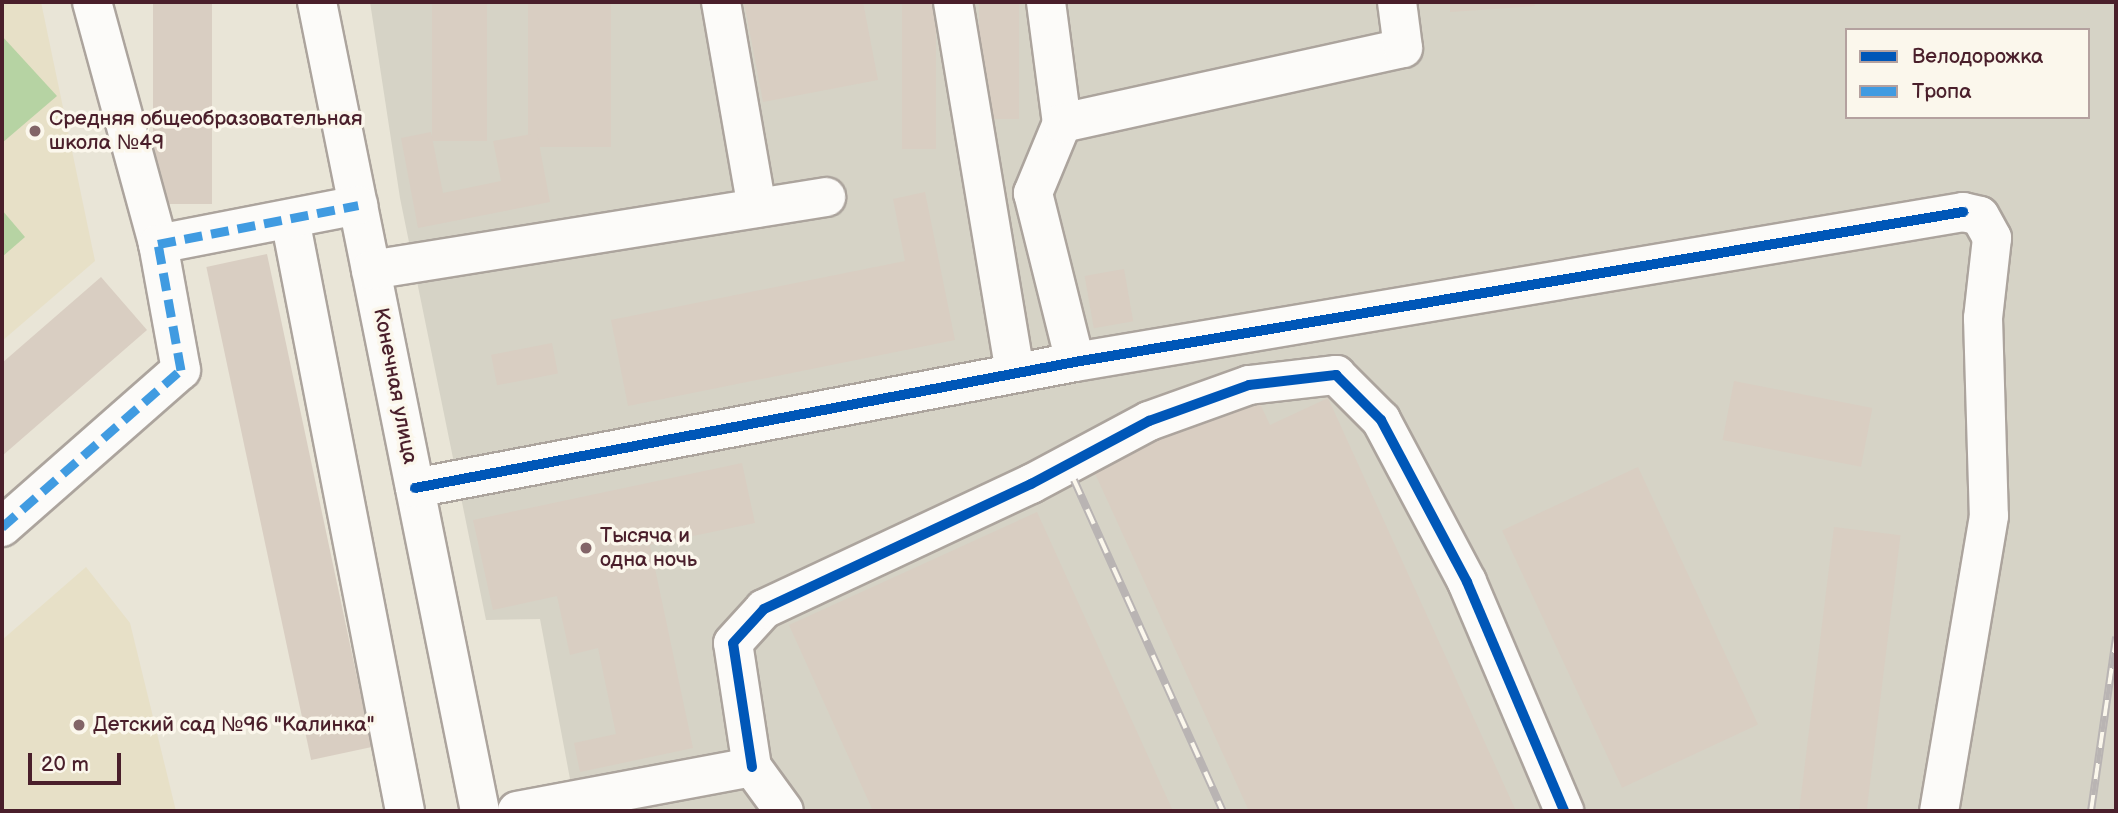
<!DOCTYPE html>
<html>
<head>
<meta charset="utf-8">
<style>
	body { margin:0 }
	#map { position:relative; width:2118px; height:813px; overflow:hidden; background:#e9e5d7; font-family:"Balsamiq Sans",sans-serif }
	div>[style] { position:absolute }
	.built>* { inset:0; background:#e7e0c7 }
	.industrial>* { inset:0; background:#d6d3c6 }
	.green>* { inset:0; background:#b6d3a3 }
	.building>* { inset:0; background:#d9cec2; transform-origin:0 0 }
	.roads { filter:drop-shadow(2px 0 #aca49d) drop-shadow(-2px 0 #aca49d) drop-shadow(0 2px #aca49d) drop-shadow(0 -2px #aca49d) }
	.minor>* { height:38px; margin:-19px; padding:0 19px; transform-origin:19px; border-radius:19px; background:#fcfbf9 }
	.rail>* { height:8px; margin-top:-4px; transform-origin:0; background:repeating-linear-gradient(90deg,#fbf7ec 0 16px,#b9b4b3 0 32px); box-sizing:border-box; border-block:2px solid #b9b4b3 }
	.quiet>* { height:9px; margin-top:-4.5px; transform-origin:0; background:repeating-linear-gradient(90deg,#409be1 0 18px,transparent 0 27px) }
	.cycleway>* { height:10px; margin:-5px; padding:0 5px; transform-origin:5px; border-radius:5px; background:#0057b8 }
	.dots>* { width:19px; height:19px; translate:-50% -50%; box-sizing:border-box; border:4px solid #fbf7ec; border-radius:50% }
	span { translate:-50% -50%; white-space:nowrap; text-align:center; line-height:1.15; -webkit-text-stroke:7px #fbf7ec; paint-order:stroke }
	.poi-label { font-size:21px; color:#4a1f2b }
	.left { translate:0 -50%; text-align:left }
	.street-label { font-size:21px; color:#4a1f2b }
	.frame { position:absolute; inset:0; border:4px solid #4a1f2b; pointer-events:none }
	.legend { position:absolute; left:1845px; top:28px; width:245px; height:91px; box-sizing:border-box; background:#fbf7ec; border:2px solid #b4a19f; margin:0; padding:9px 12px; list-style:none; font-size:21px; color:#4a1f2b }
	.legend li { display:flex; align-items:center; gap:14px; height:35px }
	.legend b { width:35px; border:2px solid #b4a19f }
	.scale { position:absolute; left:28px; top:753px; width:93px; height:32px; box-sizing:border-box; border:4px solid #4a1f2b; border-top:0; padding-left:9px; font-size:21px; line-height:24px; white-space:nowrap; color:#4a1f2b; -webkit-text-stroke:5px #fbf7ec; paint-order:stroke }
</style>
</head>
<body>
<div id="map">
	<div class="built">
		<div style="clip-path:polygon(2px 2px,41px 2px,95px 261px,2px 341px)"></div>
		<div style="clip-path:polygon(86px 567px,130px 623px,176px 811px,2px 811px,2px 640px)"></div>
	</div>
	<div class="industrial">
		<div style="clip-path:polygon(evenodd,370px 2px,2116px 2px,2116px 811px,576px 811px,540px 619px,486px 620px,400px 198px,370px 2px,1847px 30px,2088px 30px,2088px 117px,1847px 117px,1847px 30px)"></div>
	</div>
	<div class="green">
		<div style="clip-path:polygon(2px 36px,57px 96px,2px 143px)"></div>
		<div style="clip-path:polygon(2px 210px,25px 237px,2px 257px)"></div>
	</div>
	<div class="building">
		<div style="left:153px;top:2px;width:59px;height:202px"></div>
		<div style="left:432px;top:2px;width:55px;height:139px"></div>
		<div style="left:528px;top:2px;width:83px;height:145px"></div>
		<div style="clip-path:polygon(744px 2px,863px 2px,878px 80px,763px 102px)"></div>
		<div style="left:902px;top:2px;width:34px;height:147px"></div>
		<div style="left:979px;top:2px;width:40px;height:117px"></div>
		<div style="clip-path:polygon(1450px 2px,1534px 2px,1535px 6px,1450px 12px)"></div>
		<div style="clip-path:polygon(431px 132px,443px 193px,501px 181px,493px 141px,537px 133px,550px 202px,418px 228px,401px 138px)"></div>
		<div style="clip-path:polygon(925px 192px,955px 340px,628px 406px,611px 320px,905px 261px,893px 199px)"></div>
		<div style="left:267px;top:254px;width:504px;height:62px;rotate:78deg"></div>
		<div style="left:1124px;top:269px;width:53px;height:40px;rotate:80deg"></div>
		<div style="clip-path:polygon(101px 277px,147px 330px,2px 456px,2px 363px)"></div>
		<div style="left:552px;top:343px;width:31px;height:62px;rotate:79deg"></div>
		<div style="left:1734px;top:381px;width:141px;height:60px;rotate:11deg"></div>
		<div style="clip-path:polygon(1256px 395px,1270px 425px,1328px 398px,1516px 811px,1249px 811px,1093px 469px)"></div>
		<div style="clip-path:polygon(742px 463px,755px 523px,650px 545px,693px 748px,580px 772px,574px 743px,616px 734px,598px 648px,570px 655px,557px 596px,493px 610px,473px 520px)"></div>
		<div style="left:1638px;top:467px;width:284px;height:150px;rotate:65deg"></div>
		<div style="clip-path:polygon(1037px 512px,1173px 811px,873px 811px,789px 625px)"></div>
		<div style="left:1834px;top:527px;width:67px;height:286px;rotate:7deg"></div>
	</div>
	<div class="roads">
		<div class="minor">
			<div style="left:92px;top:2px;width:251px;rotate:74.7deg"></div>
			<div style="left:317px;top:2px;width:825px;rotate:78.61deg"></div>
			<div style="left:721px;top:2px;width:209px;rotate:80.1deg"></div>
			<div style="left:953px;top:2px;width:376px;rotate:80.5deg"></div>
			<div style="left:1046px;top:2px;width:122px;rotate:82.5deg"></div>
			<div style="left:1062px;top:123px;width:76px;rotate:112.5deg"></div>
			<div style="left:1033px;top:193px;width:174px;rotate:76deg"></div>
			<div style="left:1062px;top:123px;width:349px;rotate:-12.4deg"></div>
			<div style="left:1403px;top:48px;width:46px;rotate:-97.4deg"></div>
			<div style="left:290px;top:219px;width:603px;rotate:79.01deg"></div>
			<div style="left:371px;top:270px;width:461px;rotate:-9.1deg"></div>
			<div style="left:415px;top:488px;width:672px;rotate:-10.81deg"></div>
			<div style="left:1075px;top:362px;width:901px;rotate:-9.59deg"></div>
			<div style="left:1963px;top:212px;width:17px;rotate:13deg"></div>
			<div style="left:1980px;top:216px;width:25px;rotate:61deg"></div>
			<div style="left:1992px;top:238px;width:81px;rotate:96.4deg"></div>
			<div style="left:1983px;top:318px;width:198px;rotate:88.3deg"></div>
			<div style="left:1989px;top:516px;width:299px;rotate:99.6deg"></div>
			<div style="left:2px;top:527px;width:238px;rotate:-41.3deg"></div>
			<div style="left:181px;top:370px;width:128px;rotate:-100.3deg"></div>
			<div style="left:158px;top:244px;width:204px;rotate:-11deg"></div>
			<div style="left:752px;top:767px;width:125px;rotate:-98.7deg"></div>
			<div style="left:733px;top:643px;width:46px;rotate:-47.6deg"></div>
			<div style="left:764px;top:609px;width:295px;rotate:-25.1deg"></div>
			<div style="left:1031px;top:484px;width:134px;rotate:-28.1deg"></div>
			<div style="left:1149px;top:421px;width:106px;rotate:-19.8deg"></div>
			<div style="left:1249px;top:385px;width:88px;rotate:-6.6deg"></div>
			<div style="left:1336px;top:375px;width:64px;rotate:45deg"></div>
			<div style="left:1381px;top:420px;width:183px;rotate:62deg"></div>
			<div style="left:1467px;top:582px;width:249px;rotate:67deg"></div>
			<div style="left:517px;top:811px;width:239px;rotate:-10.6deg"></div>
			<div style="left:752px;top:767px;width:54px;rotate:54deg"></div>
		</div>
	</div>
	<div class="rail">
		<div style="left:1074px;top:480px;width:363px;rotate:65.8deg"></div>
		<div style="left:2091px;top:811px;width:176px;rotate:-81.8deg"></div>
	</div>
	<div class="quiet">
		<div style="left:2px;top:527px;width:238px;rotate:-41.3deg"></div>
		<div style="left:181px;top:370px;width:128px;rotate:-100.3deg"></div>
		<div style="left:158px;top:244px;width:204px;rotate:-11deg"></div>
	</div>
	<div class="cycleway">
		<div style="left:415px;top:488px;width:672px;rotate:-10.81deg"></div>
		<div style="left:1075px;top:362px;width:901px;rotate:-9.59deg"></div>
		<div style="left:752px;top:767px;width:125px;rotate:-98.7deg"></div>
		<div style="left:733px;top:643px;width:46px;rotate:-47.6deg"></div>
		<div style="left:764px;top:609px;width:295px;rotate:-25.1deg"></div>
		<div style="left:1031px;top:484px;width:134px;rotate:-28.1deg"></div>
		<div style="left:1149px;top:421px;width:106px;rotate:-19.8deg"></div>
		<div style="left:1249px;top:385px;width:88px;rotate:-6.6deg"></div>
		<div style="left:1336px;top:375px;width:64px;rotate:45deg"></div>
		<div style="left:1381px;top:420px;width:183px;rotate:62deg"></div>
		<div style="left:1467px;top:582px;width:249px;rotate:67deg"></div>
	</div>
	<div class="dots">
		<div style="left:35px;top:131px;background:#826467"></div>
		<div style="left:586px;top:548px;background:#826467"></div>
		<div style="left:79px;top:725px;background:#826467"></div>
	</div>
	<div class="poi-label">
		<span class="left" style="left:49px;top:131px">Средняя общеобразовательная<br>школа №49</span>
		<span class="left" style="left:600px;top:548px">Тысяча и<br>одна ночь</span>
		<span class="left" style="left:93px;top:725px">Детский сад №96 "Калинка"</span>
	</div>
	<div class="street-label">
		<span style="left:395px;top:386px;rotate:79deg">Конечная улица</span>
	</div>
	<div class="frame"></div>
	<ul class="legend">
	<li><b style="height:9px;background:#0057b8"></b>Велодорожка</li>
	<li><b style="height:9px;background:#409be1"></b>Тропа</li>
	</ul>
	<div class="scale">20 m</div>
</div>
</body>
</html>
